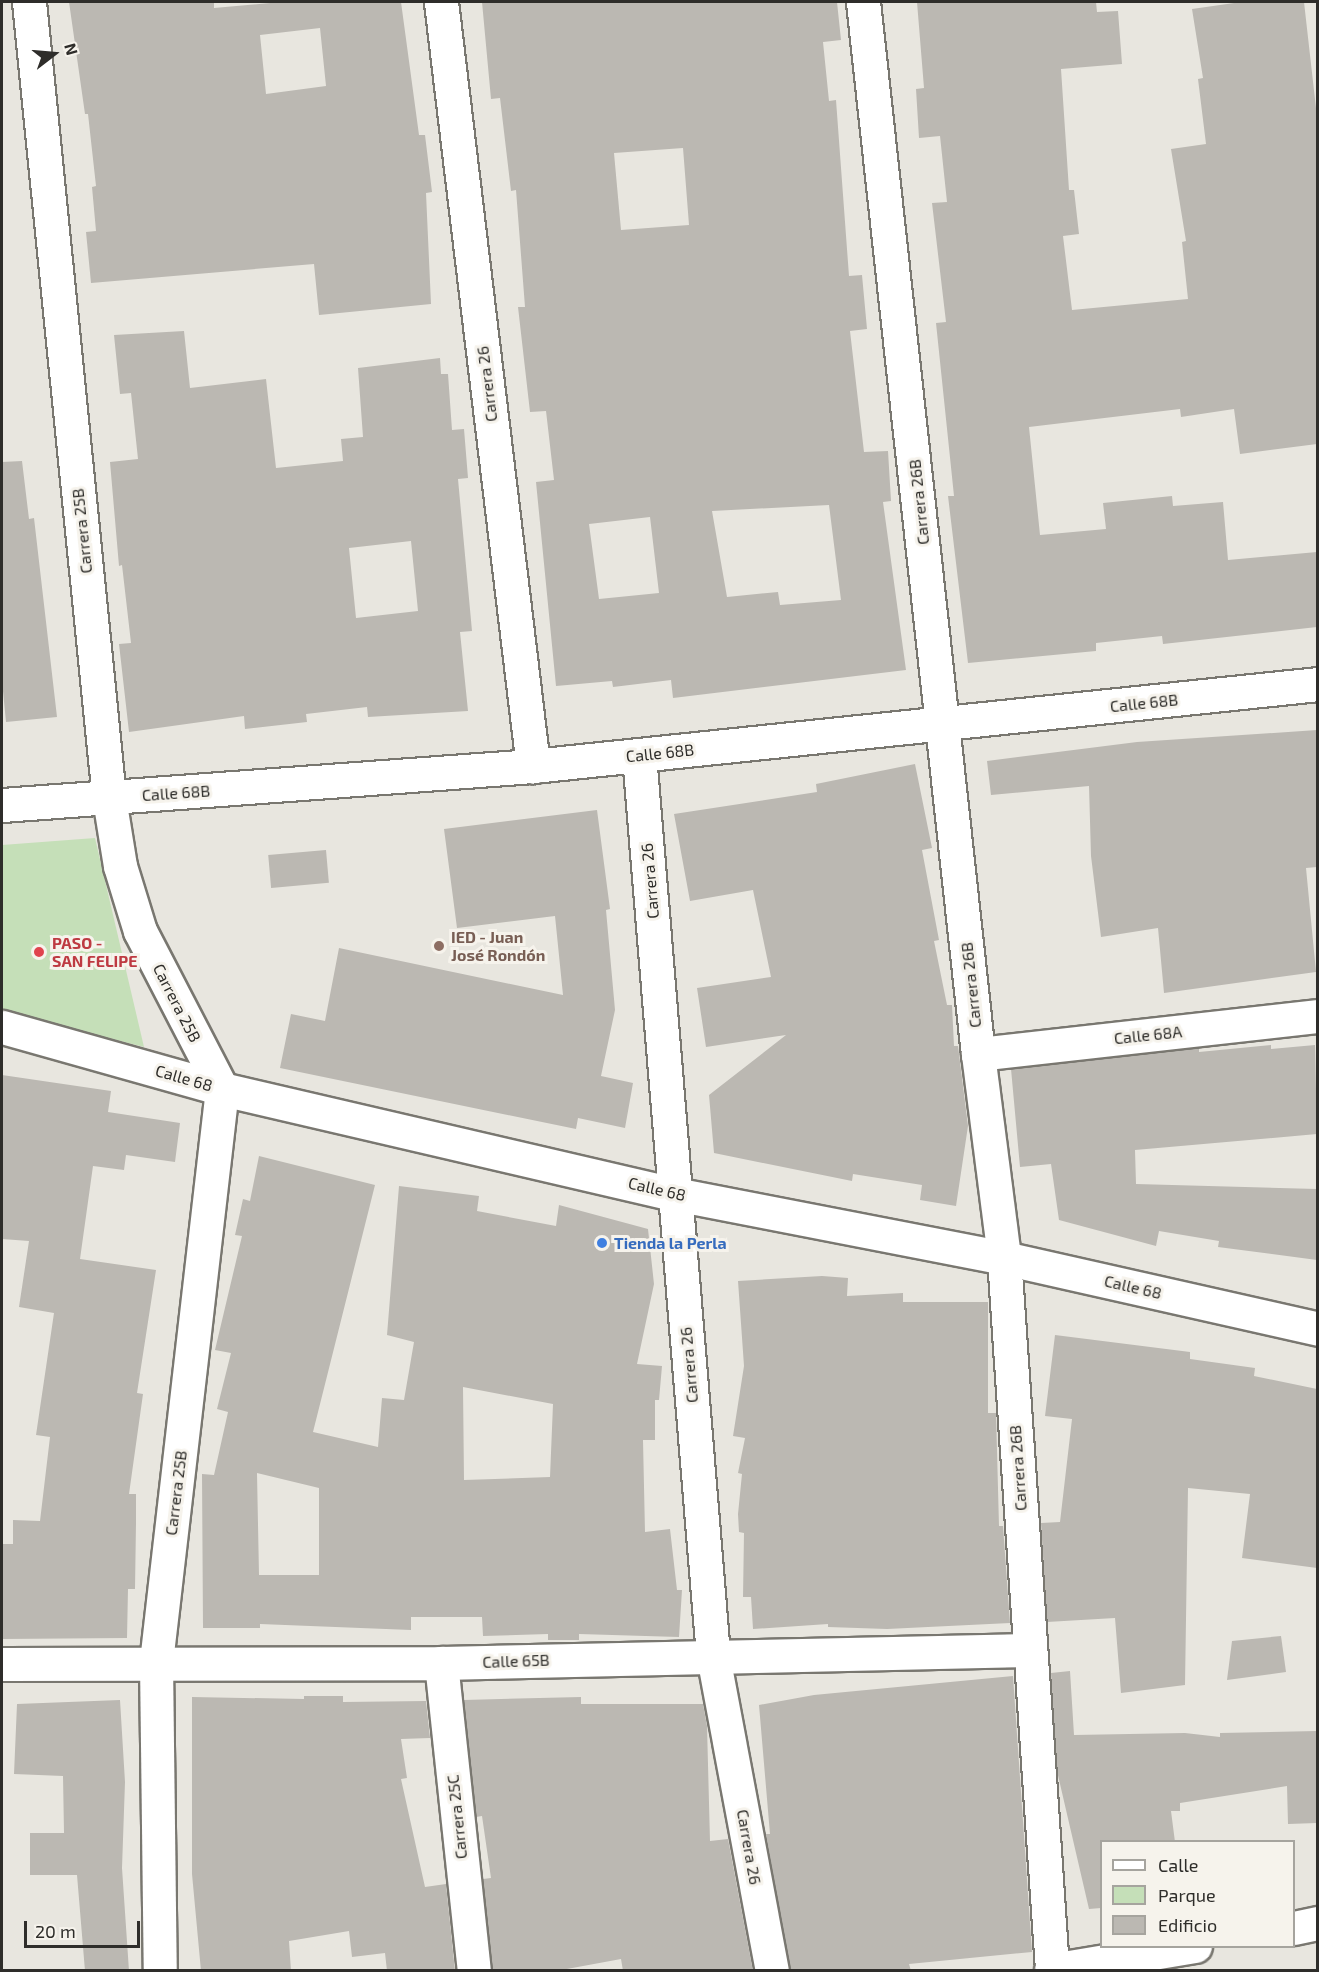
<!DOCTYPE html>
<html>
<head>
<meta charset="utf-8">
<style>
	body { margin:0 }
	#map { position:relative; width:1319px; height:1972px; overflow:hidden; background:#e8e6df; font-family:"Exo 2",sans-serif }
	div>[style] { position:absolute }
	.green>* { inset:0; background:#c5dfb8 }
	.building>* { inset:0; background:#bbb8b2; transform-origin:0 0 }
	.roads { filter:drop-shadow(2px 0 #797770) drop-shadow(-2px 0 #797770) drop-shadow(0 2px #797770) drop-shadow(0 -2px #797770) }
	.minor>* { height:33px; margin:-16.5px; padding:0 16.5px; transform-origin:16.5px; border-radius:16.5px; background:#fff }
	.dots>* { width:16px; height:16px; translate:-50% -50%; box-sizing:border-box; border:3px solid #f6f3ec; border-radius:50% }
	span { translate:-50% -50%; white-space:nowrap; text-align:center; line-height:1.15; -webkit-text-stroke:6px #f6f3ec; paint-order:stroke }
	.street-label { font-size:16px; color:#2e2d2a }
	.education-label { font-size:16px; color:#785e54; font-weight:700 }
	.left { translate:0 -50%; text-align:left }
	.health-label { font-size:16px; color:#be3a42; font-weight:700 }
	.shop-label { font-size:16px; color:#366cbe; font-weight:700 }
	.frame { position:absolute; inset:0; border:3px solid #2e2d2a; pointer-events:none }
	.legend { position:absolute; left:1100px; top:1840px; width:195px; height:108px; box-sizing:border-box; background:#f6f3ec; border:2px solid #a6a49e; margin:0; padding:8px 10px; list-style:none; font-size:18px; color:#2e2d2a }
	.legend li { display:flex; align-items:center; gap:12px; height:30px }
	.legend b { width:30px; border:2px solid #a6a49e }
	.north { position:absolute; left:24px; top:24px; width:60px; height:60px; -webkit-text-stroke:4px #f6f3ec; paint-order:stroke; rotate:74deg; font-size:16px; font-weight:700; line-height:24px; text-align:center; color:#2e2d2a }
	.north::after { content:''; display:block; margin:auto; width:21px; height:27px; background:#2e2d2a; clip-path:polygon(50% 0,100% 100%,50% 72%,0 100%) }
	.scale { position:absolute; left:24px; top:1921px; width:116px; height:27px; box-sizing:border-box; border:3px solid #2e2d2a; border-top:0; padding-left:8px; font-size:18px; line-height:21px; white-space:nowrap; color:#2e2d2a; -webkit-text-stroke:4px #f6f3ec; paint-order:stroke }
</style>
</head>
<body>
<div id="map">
	<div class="green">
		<div style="clip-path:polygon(95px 838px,144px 1047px,2px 1011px,2px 845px)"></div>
	</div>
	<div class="building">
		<div style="clip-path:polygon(evenodd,69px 2px,214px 2px,214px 8px,281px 2px,401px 2px,419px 135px,425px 135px,432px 192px,426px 193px,431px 304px,319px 315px,314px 264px,91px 283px,86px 232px,96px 231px,92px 187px,96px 186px,88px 114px,85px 114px,69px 2px,320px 28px,326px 86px,266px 94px,260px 35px,320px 28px)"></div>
		<div style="clip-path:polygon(evenodd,482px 2px,837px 2px,841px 40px,823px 42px,829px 101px,836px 100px,849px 276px,862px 275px,867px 329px,850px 331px,864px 452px,888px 451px,891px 501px,883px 502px,906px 670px,673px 698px,671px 680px,613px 687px,612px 681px,556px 686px,536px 482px,554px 480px,546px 411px,530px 412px,518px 307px,525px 307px,516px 190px,511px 191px,500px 98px,491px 99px,482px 2px,683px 148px,689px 225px,621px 230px,614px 153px,683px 148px,482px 2px,829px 505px,841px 600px,780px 605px,778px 592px,727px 597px,712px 511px,829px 505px,482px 2px,650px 517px,659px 593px,599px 599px,589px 524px,650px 517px)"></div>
		<div style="clip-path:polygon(917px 2px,1096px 2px,1097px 12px,1118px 11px,1122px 64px,1061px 69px,1069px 190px,1074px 190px,1079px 234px,1063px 236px,1072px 310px,1188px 299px,1182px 242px,1186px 241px,1171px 149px,1206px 144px,1198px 79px,1203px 78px,1192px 9px,1241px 2px,1304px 2px,1317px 117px,1317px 444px,1240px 454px,1234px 409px,1181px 417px,1180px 409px,1029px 427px,1040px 535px,1106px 529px,1103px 503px,1172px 496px,1173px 506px,1223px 502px,1228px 560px,1317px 552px,1317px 627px,1163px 644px,1162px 636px,1096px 643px,1096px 651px,968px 663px,948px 496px,954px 496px,936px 323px,946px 322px,932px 203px,947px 202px,940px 136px,919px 138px,916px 89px,924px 88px)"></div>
		<div style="clip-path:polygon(evenodd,184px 331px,190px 388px,266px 379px,276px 468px,343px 461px,341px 439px,363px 437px,358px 368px,440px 358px,441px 374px,448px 374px,452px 430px,464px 429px,468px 478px,458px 479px,472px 631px,460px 632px,468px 711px,368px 717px,367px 707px,306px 714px,307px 722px,245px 729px,244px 716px,129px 732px,119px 644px,131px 643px,122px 565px,119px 566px,110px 462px,138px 459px,131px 393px,120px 394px,114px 335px,184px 331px,411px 541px,418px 611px,356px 618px,349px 548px,411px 541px)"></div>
		<div style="clip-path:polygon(22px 461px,29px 519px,34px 518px,57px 717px,6px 722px,2px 681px,2px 462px)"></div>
		<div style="clip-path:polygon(1317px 730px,1317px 867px,1306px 868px,1316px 972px,1164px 993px,1158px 928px,1101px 937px,1091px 856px,1089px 786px,991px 795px,987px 761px,1137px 742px)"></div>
		<div style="clip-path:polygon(915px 764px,932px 848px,922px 850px,939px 940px,934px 941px,947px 1005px,952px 1005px,954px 1046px,958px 1046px,968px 1126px,956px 1206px,920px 1200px,922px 1185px,853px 1174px,852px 1181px,714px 1153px,709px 1095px,786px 1035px,706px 1047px,697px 988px,771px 977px,753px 890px,690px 901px,674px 814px,817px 792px,816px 784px)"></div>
		<div style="clip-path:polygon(597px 810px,610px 909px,606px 910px,615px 1010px,601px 1076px,633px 1083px,625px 1128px,578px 1118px,576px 1129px,280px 1068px,291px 1014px,325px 1021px,339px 948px,563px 995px,555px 916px,457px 928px,444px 829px)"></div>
		<div style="left:326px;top:850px;width:33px;height:58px;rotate:85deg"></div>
		<div style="clip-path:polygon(1271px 1045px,1271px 1049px,1315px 1045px,1317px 1134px,1135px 1150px,1136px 1184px,1317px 1189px,1317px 1260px,1218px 1247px,1219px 1241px,1159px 1231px,1156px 1246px,1059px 1220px,1051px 1164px,1020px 1167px,1011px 1069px,1199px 1048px,1199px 1052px)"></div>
		<div style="clip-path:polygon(2px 1075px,111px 1091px,108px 1112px,180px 1123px,175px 1162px,126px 1155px,124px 1170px,93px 1166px,80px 1259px,156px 1270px,137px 1393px,143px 1394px,129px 1494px,136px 1494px,136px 1523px,135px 1589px,128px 1589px,127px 1638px,2px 1639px,2px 1544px,13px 1544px,13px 1520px,40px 1521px,50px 1437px,36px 1435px,54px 1313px,19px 1307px,29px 1241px,2px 1239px)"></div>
		<div style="clip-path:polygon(evenodd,259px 1156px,375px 1185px,313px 1432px,378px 1447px,382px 1398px,404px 1400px,414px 1342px,387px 1335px,399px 1186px,479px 1196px,477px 1211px,556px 1226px,559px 1205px,648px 1229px,654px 1284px,637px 1364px,662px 1366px,659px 1400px,655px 1400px,655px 1440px,643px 1440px,645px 1532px,670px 1529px,677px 1590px,682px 1590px,679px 1637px,579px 1634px,579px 1640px,548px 1640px,548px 1634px,483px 1636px,482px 1617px,411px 1617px,411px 1630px,260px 1624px,260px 1628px,203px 1628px,202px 1474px,214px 1475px,228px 1412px,217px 1409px,231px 1353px,215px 1350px,242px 1236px,235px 1235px,243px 1199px,250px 1201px,259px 1156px,463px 1387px,553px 1404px,550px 1477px,464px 1480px,463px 1387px,259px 1156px,257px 1473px,319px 1488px,319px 1575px,259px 1575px,257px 1473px)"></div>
		<div style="clip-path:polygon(822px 1276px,848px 1278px,847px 1296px,903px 1293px,903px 1302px,988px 1302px,988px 1413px,996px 1413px,999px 1526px,1003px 1526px,1010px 1623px,887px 1629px,828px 1627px,828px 1624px,753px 1629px,751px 1597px,743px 1597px,744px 1533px,739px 1532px,738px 1514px,742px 1474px,738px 1473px,745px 1438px,733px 1436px,744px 1366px,738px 1281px)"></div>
		<div style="clip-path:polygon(1055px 1335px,1190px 1352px,1190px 1359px,1255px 1368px,1254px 1376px,1317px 1389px,1317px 1568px,1242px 1558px,1250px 1494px,1188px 1488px,1185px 1685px,1121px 1693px,1115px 1618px,1047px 1622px,1041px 1523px,1060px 1522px,1072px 1419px,1045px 1416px)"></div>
		<div style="clip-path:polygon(1281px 1636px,1286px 1672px,1227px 1680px,1232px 1641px)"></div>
		<div style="clip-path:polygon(1070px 1671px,1074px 1735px,1185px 1733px,1220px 1737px,1220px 1733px,1317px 1731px,1317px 1823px,1288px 1824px,1287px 1786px,1180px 1803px,1180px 1811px,1171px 1811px,1175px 1842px,1101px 1842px,1101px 1908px,1089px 1909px,1057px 1771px,1051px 1673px)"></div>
		<div style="clip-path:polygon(1013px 1676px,1032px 1952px,909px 1964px,911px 1971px,790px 1971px,766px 1834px,770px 1834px,759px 1705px,814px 1695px)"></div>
		<div style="clip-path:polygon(304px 1696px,343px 1696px,343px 1702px,426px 1701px,430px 1738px,401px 1739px,407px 1778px,401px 1779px,425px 1887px,446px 1884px,455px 1971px,387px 1971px,385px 1953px,352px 1957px,349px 1931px,289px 1941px,291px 1971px,201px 1971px,192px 1874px,192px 1697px,304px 1699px)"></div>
		<div style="clip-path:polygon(581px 1697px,581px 1704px,703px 1704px,707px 1726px,710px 1841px,728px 1839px,753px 1971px,623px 1971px,621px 1959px,556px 1971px,492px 1971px,483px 1879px,491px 1878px,482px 1816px,476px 1817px,464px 1700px)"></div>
		<div style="clip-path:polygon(120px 1700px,125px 1782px,122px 1868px,129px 1971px,85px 1971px,77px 1875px,30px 1875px,30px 1833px,64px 1833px,63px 1776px,14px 1774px,17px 1704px)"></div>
	</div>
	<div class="roads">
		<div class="minor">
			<div style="left:29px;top:2px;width:800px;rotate:84.26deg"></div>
			<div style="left:109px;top:798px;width:69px;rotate:80.8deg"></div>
			<div style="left:120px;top:866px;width:68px;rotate:72.9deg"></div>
			<div style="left:140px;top:931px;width:178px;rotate:62.6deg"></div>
			<div style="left:222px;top:1089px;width:577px;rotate:96.57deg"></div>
			<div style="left:156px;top:1662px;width:308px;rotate:89.3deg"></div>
			<div style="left:441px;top:2px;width:770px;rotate:83.13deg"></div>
			<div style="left:863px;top:2px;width:1058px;rotate:83.76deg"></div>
			<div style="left:978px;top:1054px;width:206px;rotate:82.7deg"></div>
			<div style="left:1004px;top:1258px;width:714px;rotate:86.14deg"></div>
			<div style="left:639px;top:755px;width:904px;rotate:85.3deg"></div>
			<div style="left:713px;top:1656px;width:319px;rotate:79.4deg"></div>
			<div style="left:2px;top:805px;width:532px;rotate:-4.2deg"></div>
			<div style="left:533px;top:766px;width:789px;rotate:-5.96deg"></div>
			<div style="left:2px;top:1027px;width:229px;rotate:15.7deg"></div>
			<div style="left:222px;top:1089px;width:465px;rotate:13.1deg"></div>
			<div style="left:675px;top:1194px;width:335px;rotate:11deg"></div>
			<div style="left:1004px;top:1258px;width:322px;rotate:12.7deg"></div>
			<div style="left:978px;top:1054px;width:342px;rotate:-6.4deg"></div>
			<div style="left:441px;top:1663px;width:309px;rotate:83.9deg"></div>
			<div style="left:2px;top:1664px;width:439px;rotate:-0.1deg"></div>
			<div style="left:441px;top:1663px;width:589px;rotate:-1.26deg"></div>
			<div style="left:1294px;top:1928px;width:25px;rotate:-12deg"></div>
			<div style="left:1051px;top:1970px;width:146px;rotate:-9.5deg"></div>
		</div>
	</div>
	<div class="dots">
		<div style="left:439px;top:946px;background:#8d6e63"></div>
		<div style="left:39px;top:952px;background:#e0444e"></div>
		<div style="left:602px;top:1243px;background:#3f7fe0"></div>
	</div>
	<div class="street-label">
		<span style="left:487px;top:384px;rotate:-97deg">Carrera 26</span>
		<span style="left:919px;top:502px;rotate:-96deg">Carrera 26B</span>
		<span style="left:82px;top:531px;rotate:-96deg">Carrera 25B</span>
		<span style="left:1144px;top:703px;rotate:-6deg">Calle 68B</span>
		<span style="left:660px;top:753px;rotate:-6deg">Calle 68B</span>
		<span style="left:176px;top:793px;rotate:-4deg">Calle 68B</span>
		<span style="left:650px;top:881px;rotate:-95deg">Carrera 26</span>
		<span style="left:971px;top:985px;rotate:-96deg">Carrera 26B</span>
		<span style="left:177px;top:1003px;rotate:63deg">Carrera 25B</span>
		<span style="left:1148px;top:1035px;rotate:-6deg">Calle 68A</span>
		<span style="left:184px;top:1078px;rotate:16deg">Calle 68</span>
		<span style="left:657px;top:1189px;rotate:13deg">Calle 68</span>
		<span style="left:1133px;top:1287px;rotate:13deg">Calle 68</span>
		<span style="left:689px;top:1365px;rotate:-95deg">Carrera 26</span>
		<span style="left:1018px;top:1468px;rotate:-94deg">Carrera 26B</span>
		<span style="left:176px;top:1493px;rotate:-83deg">Carrera 25B</span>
		<span style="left:516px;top:1661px;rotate:-2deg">Calle 65B</span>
		<span style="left:457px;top:1817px;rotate:-96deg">Carrera 25C</span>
		<span style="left:749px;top:1847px;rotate:80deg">Carrera 26</span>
	</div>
	<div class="education-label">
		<span class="left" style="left:451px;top:946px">IED - Juan<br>José Rondón</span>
	</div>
	<div class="health-label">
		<span class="left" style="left:52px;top:952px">PASO -<br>SAN FELIPE</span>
	</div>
	<div class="shop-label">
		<span class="left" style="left:614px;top:1243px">Tienda la Perla</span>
	</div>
	<div class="frame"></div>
	<ul class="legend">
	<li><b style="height:8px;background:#fff"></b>Calle</li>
	<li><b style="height:16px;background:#c5dfb8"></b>Parque</li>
	<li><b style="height:16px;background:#bbb8b2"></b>Edificio</li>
	</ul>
	<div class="north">N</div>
	<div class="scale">20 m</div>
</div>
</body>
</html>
